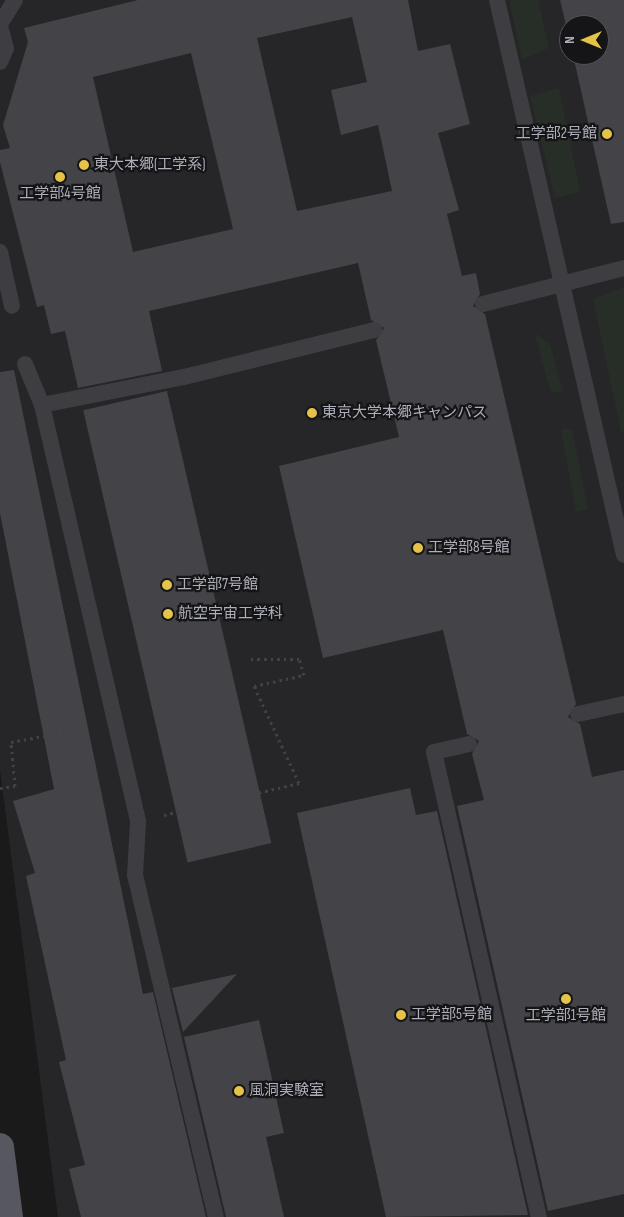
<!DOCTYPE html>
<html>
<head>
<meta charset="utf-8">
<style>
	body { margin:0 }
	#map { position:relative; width:624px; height:1217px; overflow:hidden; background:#1a1a1b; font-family:"Sofia Sans Condensed","Noto Sans JP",sans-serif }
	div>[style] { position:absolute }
	.built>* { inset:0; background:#262628 }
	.green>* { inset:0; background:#262e27 }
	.building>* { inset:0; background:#444448; transform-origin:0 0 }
	.path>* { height:3px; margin-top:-1.5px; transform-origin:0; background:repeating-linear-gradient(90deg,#414247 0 2.5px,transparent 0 6.5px) }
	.lane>* { height:16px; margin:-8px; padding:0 8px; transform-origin:8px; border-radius:8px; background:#3d3d42 }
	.primary>* { height:28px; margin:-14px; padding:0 14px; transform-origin:14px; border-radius:14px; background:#57585f }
	.dots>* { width:14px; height:14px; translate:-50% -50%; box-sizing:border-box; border:2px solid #151416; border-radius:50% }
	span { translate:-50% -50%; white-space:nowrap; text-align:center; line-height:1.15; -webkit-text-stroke:4.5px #151416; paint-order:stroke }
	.poi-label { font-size:15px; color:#adafba }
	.right { translate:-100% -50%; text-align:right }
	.left { translate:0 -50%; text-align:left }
	.north { position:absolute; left:559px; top:15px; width:50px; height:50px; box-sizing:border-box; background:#151416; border:1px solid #525258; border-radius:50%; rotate:270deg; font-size:14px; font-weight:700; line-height:20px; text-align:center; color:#adafba }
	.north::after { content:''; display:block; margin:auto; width:18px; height:22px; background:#e5c348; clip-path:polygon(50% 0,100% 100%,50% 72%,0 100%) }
</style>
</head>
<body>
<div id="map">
	<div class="built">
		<div style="clip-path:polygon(evenodd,0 0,624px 0,624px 1217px,58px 1217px,0 770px,0 0,569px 25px,599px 25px,599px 55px,569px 55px,569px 25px)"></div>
	</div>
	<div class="green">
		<div style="clip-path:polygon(509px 0,538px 0,549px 48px,522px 60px)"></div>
		<div style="clip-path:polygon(559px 88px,580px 192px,555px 198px,530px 96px)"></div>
		<div style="clip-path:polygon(624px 287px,624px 431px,621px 432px,593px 299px)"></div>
		<div style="clip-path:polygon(534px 332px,550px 344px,563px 391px,551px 393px)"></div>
		<div style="clip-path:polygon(561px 429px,572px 429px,588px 509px,576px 512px)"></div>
	</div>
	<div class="building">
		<div style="clip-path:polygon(evenodd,138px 0,408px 0,418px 51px,450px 44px,470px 124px,438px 133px,459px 210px,447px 214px,462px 276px,476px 273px,480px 294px,473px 306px,485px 314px,576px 704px,568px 717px,580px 724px,592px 777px,624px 770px,624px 1194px,548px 1211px,457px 806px,484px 800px,472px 754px,479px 741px,467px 734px,443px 630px,323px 658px,279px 466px,399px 437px,376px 340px,384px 328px,371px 320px,358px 263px,149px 311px,162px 371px,78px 388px,65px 331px,51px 334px,44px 305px,37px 307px,0 162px,0 150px,10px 148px,3px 125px,28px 42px,24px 28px,138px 0,352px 17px,367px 82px,331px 90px,341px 135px,378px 125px,392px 191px,297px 211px,257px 38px,352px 17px,138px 0,191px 53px,233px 229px,133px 252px,93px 77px,191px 53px)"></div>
		<div style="clip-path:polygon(560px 0,624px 0,624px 222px,611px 224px,573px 55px,599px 55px,599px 25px,569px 25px,569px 38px)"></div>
		<div style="clip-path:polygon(14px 370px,143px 994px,153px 992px,206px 1217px,81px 1217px,69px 1169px,85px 1165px,59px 1062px,66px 1060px,26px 876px,35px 873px,13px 801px,54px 789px,0 513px,0 372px)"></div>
		<div style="left:167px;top:391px;width:464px;height:86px;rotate:77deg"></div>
		<div style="clip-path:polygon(410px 788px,416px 815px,437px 811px,528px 1215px,386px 1217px,297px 813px)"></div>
		<div style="clip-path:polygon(237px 974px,183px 1032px,172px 988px)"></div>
		<div style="clip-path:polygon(259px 1020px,284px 1133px,266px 1137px,284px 1217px,226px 1217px,184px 1037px)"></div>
	</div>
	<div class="path">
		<div style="left:0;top:788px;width:15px;rotate:-8deg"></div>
		<div style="left:15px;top:786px;width:44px;rotate:-95.2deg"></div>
		<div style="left:11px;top:742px;width:78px;rotate:-10.3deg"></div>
		<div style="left:164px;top:815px;width:139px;rotate:-13.3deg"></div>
		<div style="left:299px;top:783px;width:107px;rotate:-114.9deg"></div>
		<div style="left:254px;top:686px;width:51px;rotate:-12.4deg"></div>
		<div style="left:304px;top:675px;width:17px;rotate:-107deg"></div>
		<div style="left:299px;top:659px;width:51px;rotate:180deg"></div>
	</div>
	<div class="lane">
		<div style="left:497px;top:0;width:569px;rotate:77.11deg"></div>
		<div style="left:0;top:24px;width:28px;rotate:-58deg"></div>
		<div style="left:0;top:26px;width:23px;rotate:75deg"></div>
		<div style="left:6px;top:48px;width:15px;rotate:113deg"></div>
		<div style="left:0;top:252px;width:55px;rotate:77.5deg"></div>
		<div style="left:483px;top:304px;width:146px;rotate:-14.3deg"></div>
		<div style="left:25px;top:364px;width:44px;rotate:67.5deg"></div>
		<div style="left:42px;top:405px;width:145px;rotate:-11.2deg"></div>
		<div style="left:184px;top:377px;width:196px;rotate:-13.9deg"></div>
		<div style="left:42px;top:405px;width:428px;rotate:77deg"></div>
		<div style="left:138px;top:822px;width:53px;rotate:93.2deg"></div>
		<div style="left:135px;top:875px;width:351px;rotate:76.7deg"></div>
		<div style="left:578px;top:714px;width:47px;rotate:-12.3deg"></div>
		<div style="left:469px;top:744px;width:36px;rotate:167deg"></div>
		<div style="left:434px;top:752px;width:477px;rotate:77.3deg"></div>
	</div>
	<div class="primary">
		<div style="left:0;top:1147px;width:71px;rotate:82.7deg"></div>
	</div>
	<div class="dots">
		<div style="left:607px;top:134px;background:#e5c348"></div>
		<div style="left:84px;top:165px;background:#e5c348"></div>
		<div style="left:60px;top:177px;background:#e5c348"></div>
		<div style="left:312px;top:413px;background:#e5c348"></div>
		<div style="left:418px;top:548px;background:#e5c348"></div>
		<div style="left:167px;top:585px;background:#e5c348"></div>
		<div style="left:168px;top:614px;background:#e5c348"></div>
		<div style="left:566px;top:999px;background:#e5c348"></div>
		<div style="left:401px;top:1015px;background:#e5c348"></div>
		<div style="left:239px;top:1091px;background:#e5c348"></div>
	</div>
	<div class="poi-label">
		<span class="right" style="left:597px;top:134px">工学部2号館</span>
		<span class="left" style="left:94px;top:165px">東大本郷(工学系)</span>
		<span style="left:60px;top:194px">工学部4号館</span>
		<span class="left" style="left:322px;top:413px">東京大学本郷キャンパス</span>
		<span class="left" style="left:428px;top:548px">工学部8号館</span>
		<span class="left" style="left:177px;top:585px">工学部7号館</span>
		<span class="left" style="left:178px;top:614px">航空宇宙工学科</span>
		<span class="left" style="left:411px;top:1015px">工学部5号館</span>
		<span style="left:566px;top:1016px">工学部1号館</span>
		<span class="left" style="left:249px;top:1091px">風洞実験室</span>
	</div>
	<div class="north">N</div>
</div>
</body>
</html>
